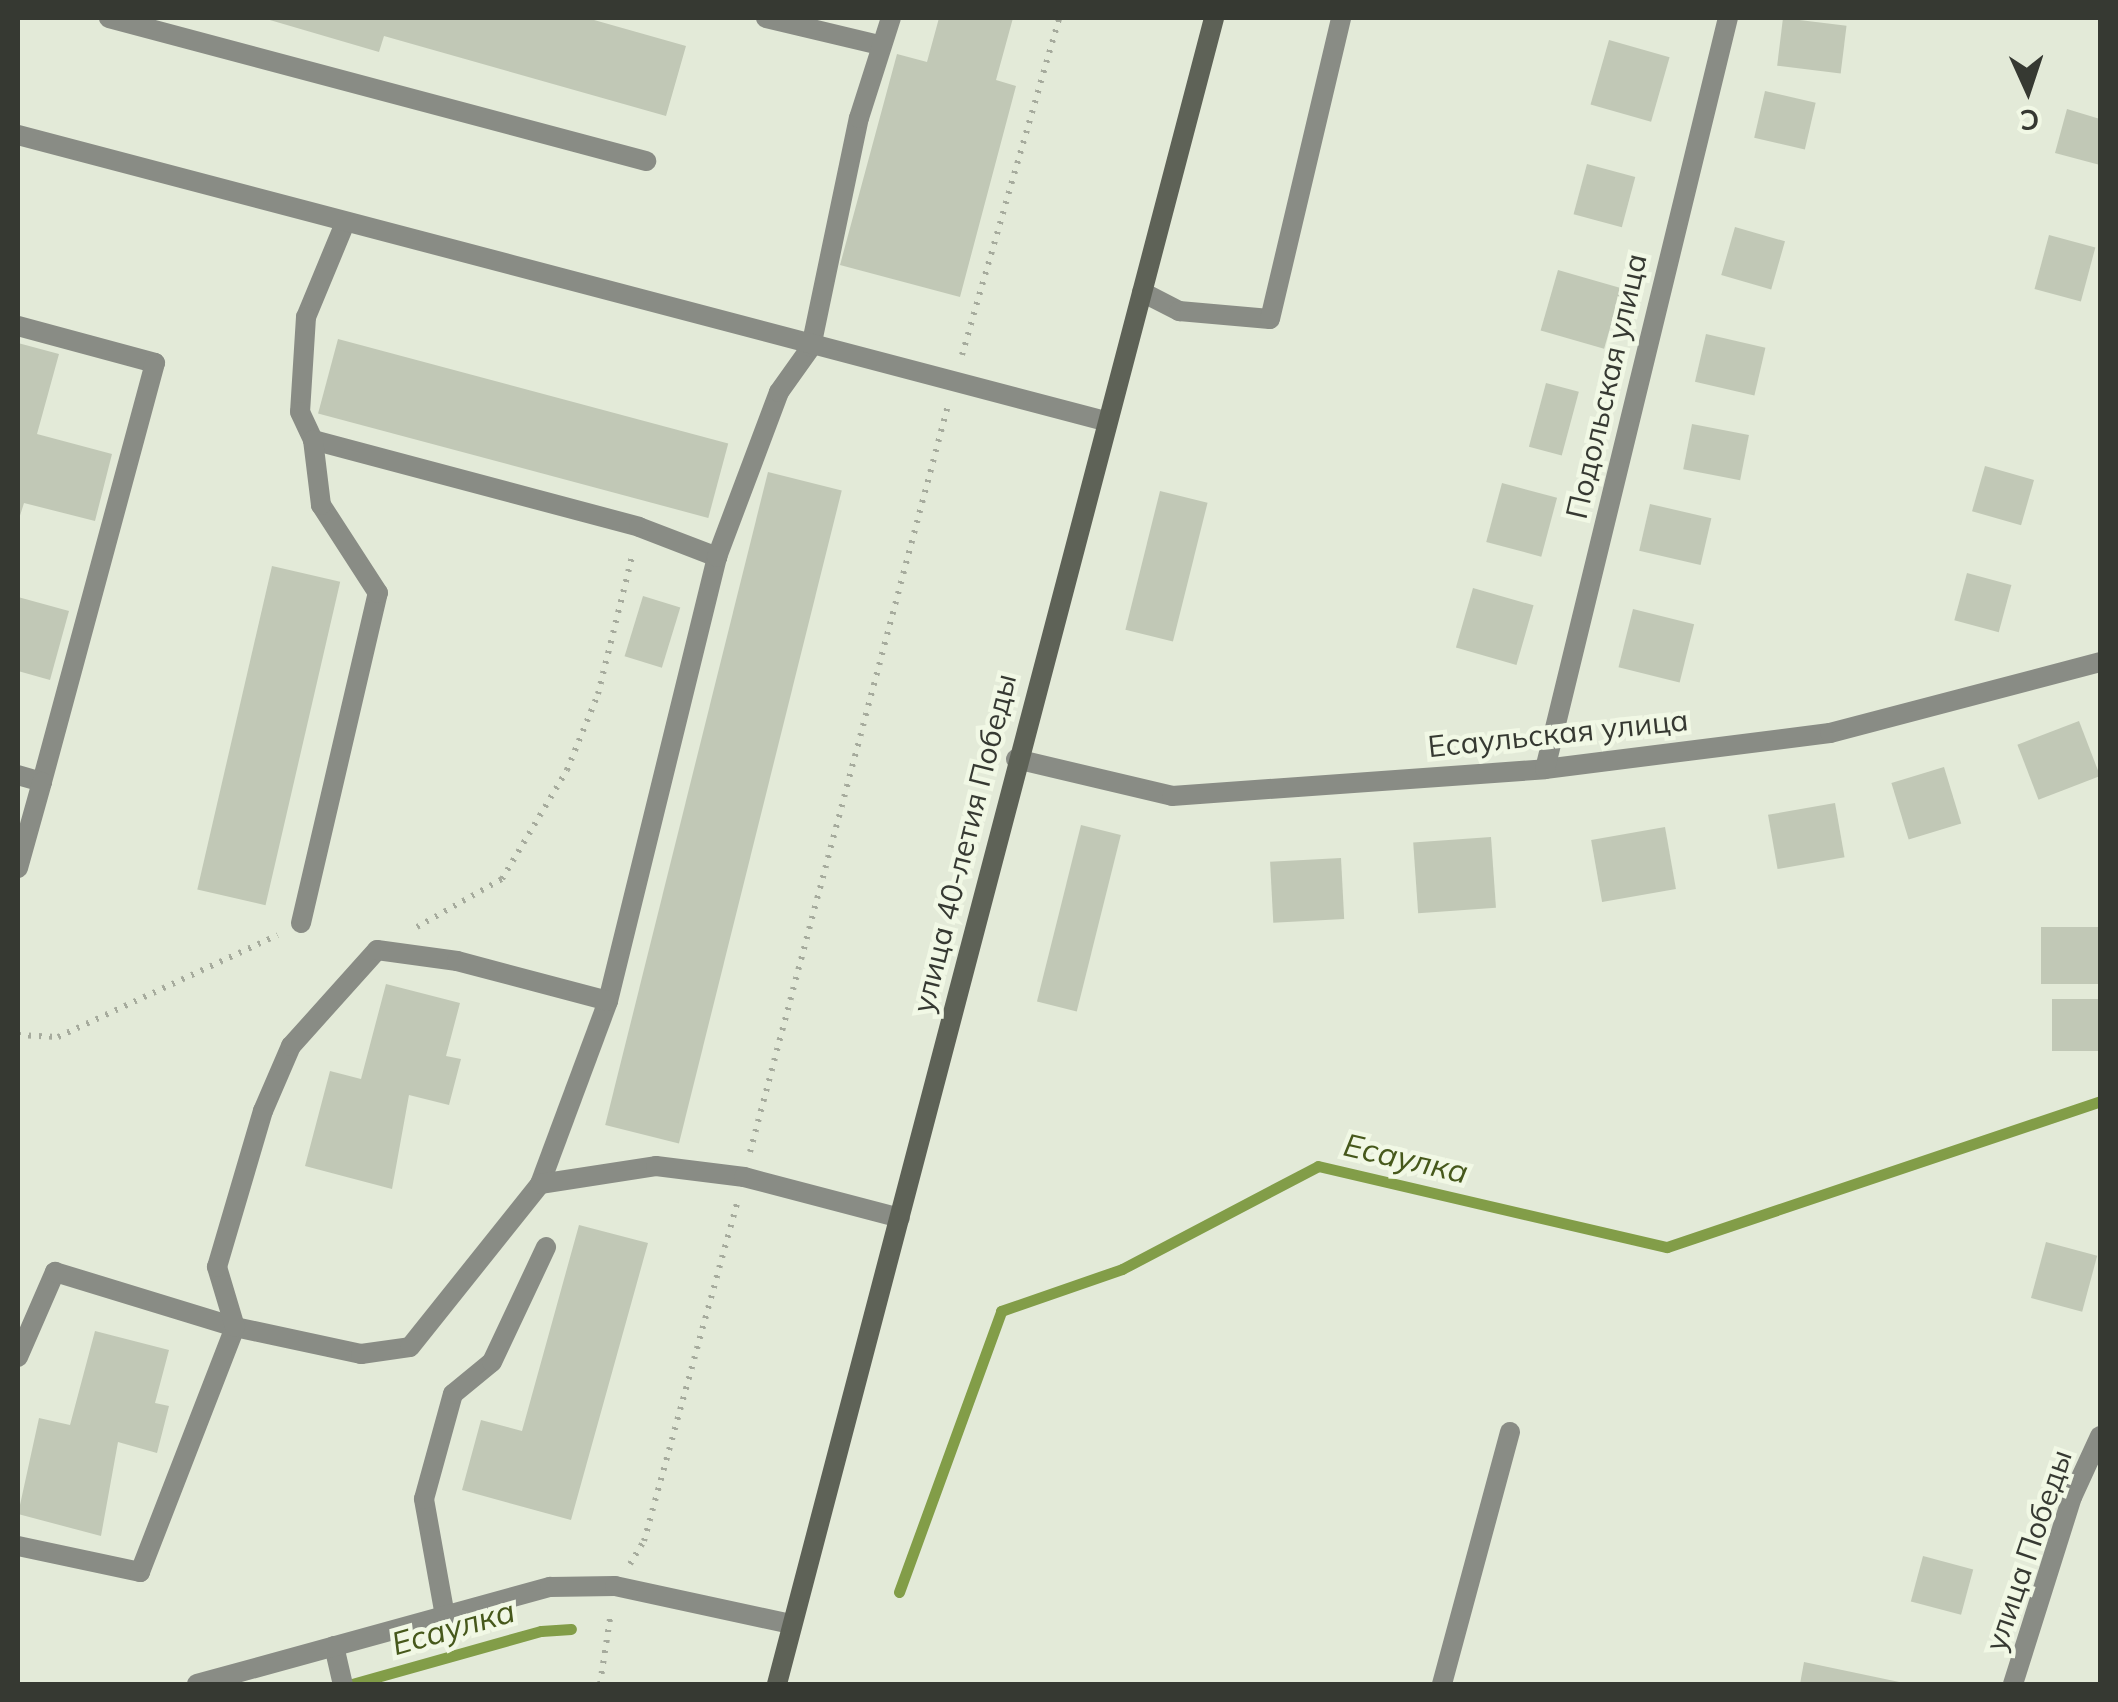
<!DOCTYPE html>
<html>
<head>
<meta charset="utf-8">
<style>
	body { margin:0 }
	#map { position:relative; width:2118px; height:1702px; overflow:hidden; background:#e3ead8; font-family:Mulish,sans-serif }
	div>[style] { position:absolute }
	.stream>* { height:11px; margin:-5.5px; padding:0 5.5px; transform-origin:5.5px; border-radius:5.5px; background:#829d48 }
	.building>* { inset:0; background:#c1c8b6; transform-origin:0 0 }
	.path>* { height:6px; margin-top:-3px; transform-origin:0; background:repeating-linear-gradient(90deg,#a6ab9d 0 2.5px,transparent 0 10.5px) }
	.service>* { height:20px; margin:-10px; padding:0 10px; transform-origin:10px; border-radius:10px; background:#898c85 }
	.minor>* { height:20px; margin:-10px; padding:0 10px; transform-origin:10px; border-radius:10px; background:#898c85 }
	.tertiary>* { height:20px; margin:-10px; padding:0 10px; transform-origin:10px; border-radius:10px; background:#898c85 }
	.secondary>* { height:20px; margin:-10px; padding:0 10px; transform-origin:10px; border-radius:10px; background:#5e6257 }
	span { translate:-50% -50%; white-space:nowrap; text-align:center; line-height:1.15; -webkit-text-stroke:9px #f1f8e5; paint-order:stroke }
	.street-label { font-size:30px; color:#363932 }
	.water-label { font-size:32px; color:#46581b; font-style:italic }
	.frame { position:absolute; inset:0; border:20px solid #363932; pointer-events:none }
	.north { position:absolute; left:1978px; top:40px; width:100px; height:100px; -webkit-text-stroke:8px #f1f8e5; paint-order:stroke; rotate:177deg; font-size:28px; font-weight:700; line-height:40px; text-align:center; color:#363932 }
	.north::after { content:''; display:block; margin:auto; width:35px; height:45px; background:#363932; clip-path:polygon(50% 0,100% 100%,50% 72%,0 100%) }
</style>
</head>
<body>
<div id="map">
	<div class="stream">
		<div style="left:899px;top:1592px;width:299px;rotate:-70deg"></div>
		<div style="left:1001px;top:1311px;width:128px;rotate:-19.1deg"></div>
		<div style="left:1122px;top:1269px;width:221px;rotate:-27.7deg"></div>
		<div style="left:1318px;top:1166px;width:358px;rotate:13.1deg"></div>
		<div style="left:1667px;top:1247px;width:457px;rotate:-18.6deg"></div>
		<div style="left:352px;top:1684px;width:196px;rotate:-15.7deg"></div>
		<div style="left:541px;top:1631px;width:30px;rotate:-4deg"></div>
	</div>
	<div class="building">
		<div style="clip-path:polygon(263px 18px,587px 18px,686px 46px,666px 116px,384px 36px,379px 52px)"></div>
		<div style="clip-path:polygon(939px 18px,1013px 18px,996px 80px,1016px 86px,960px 297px,840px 265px,897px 54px,927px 62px)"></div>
		<div style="left:1783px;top:18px;width:64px;height:48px;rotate:7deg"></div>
		<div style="left:1609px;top:40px;width:63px;height:67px;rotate:16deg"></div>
		<div style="left:1765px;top:91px;width:52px;height:48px;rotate:13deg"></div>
		<div style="clip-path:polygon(2067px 109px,2100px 119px,2100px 165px,2055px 153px)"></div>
		<div style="left:1587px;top:164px;width:50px;height:52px;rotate:15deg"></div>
		<div style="left:1735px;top:227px;width:52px;height:50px;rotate:16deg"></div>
		<div style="left:2049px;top:235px;width:48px;height:56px;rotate:15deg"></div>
		<div style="left:1558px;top:270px;width:66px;height:63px;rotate:16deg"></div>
		<div style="left:1706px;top:334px;width:61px;height:49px;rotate:13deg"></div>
		<div style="left:338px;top:339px;width:404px;height:77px;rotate:15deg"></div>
		<div style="clip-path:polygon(18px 343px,59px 354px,37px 434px,112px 454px,95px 521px,24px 503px,18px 522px)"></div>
		<div style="left:1546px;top:383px;width:34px;height:66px;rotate:15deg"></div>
		<div style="left:1692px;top:424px;width:58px;height:46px;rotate:11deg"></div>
		<div style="left:1985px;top:466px;width:51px;height:47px;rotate:16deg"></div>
		<div style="left:768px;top:472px;width:76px;height:673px;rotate:14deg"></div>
		<div style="left:1502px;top:483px;width:57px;height:61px;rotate:15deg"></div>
		<div style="left:1160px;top:491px;width:49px;height:143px;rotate:14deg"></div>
		<div style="left:1650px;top:504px;width:63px;height:48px;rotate:13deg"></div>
		<div style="left:272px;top:566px;width:70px;height:332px;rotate:13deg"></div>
		<div style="left:1967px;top:573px;width:46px;height:49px;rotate:15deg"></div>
		<div style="left:1473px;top:588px;width:63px;height:62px;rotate:16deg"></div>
		<div style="left:643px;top:596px;width:39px;height:63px;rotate:17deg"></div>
		<div style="clip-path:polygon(18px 597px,69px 611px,50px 680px,18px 671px)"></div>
		<div style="left:1633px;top:609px;width:63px;height:60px;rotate:14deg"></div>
		<div style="left:2079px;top:721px;width:59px;height:66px;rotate:69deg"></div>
		<div style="left:1944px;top:767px;width:59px;height:55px;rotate:73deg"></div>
		<div style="left:1835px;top:803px;width:55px;height:68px;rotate:80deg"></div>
		<div style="left:1081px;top:825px;width:41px;height:182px;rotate:14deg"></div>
		<div style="left:1665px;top:827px;width:63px;height:75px;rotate:80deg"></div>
		<div style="left:1491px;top:837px;width:71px;height:78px;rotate:86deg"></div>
		<div style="left:1341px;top:858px;width:61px;height:71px;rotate:87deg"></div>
		<div style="left:2100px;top:927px;width:57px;height:59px;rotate:90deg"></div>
		<div style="clip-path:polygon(386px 984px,460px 1003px,446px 1056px,461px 1059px,449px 1105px,409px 1095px,392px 1189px,305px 1166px,330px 1071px,361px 1079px)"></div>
		<div style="left:2100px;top:999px;width:52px;height:48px;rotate:90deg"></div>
		<div style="clip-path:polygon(579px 1225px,648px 1243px,571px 1520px,462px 1490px,481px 1420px,522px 1431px)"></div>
		<div style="left:2046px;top:1242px;width:53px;height:58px;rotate:15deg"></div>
		<div style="clip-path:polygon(95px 1331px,169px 1350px,155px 1403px,169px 1406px,157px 1453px,118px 1442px,101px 1536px,18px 1514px,39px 1418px,70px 1425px)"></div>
		<div style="left:1923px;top:1556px;width:52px;height:47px;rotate:15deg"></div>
		<div style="clip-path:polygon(1804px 1662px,1904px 1683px,1904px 1684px,1800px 1684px)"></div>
	</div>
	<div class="path">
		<div style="left:962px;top:355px;width:351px;rotate:-73.9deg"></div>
		<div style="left:417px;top:927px;width:98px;rotate:-29.5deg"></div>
		<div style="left:502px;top:879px;width:127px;rotate:-59.2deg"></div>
		<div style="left:567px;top:770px;width:82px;rotate:-67.8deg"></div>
		<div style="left:598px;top:694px;width:145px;rotate:-76.1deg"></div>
		<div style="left:18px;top:1035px;width:40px;rotate:2.9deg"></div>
		<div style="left:58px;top:1037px;width:242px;rotate:-24.9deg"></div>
		<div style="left:750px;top:1152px;width:773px;rotate:-75.15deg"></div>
		<div style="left:630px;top:1564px;width:27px;rotate:-59deg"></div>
		<div style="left:644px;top:1541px;width:351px;rotate:-74.6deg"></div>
		<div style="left:600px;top:1684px;width:73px;rotate:-81.3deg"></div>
	</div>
	<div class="service">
		<div style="left:109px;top:18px;width:556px;rotate:14.91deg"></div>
		<div style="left:766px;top:18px;width:116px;rotate:13.4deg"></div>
		<div style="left:345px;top:223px;width:102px;rotate:112.5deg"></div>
		<div style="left:306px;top:317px;width:95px;rotate:93.6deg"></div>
		<div style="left:300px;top:412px;width:31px;rotate:65deg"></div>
		<div style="left:313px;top:440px;width:337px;rotate:14.9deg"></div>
		<div style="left:639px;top:527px;width:84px;rotate:21deg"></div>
		<div style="left:1142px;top:292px;width:42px;rotate:27.2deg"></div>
		<div style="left:1179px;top:311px;width:91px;rotate:5deg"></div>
		<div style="left:1270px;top:319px;width:309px;rotate:-76.7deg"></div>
		<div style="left:18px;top:326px;width:142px;rotate:15.1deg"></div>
		<div style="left:155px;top:363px;width:434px;rotate:105.1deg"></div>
		<div style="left:42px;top:782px;width:25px;rotate:-164deg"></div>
		<div style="left:18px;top:868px;width:89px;rotate:-74.4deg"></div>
		<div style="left:301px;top:923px;width:339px;rotate:-76.9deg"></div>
		<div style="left:378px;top:593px;width:105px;rotate:-122.9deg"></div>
		<div style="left:321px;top:505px;width:65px;rotate:-97deg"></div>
		<div style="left:540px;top:1184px;width:195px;rotate:-69.6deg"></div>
		<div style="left:608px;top:1001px;width:457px;rotate:-76.2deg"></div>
		<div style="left:717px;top:557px;width:176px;rotate:-69.4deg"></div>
		<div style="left:779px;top:392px;width:55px;rotate:-54.6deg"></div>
		<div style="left:811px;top:347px;width:234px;rotate:-78.2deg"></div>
		<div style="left:859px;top:118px;width:105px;rotate:-72.3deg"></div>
		<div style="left:18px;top:1357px;width:93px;rotate:-66.5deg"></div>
		<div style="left:55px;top:1272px;width:188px;rotate:17deg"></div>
		<div style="left:235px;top:1327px;width:129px;rotate:12.1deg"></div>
		<div style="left:361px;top:1354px;width:49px;rotate:-8.1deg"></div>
		<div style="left:410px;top:1347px;width:208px;rotate:-51.4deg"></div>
		<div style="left:540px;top:1184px;width:117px;rotate:-8.8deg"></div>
		<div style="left:656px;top:1166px;width:89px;rotate:7.1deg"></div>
		<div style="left:744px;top:1177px;width:161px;rotate:14.7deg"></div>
		<div style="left:18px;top:1546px;width:125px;rotate:12deg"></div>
		<div style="left:140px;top:1572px;width:263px;rotate:-68.8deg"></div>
		<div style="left:235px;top:1327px;width:63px;rotate:-106.7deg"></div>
		<div style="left:217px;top:1267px;width:163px;rotate:-73.6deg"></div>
		<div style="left:263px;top:1111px;width:71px;rotate:-66.7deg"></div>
		<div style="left:291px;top:1046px;width:129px;rotate:-48.1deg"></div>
		<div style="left:377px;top:950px;width:81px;rotate:7.8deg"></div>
		<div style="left:457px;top:961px;width:156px;rotate:14.8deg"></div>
		<div style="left:445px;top:1616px;width:119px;rotate:-100.2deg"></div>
		<div style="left:424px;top:1499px;width:109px;rotate:-74.6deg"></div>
		<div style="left:453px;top:1394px;width:50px;rotate:-39.4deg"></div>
		<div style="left:492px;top:1362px;width:127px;rotate:-64.8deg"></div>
		<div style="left:334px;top:1646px;width:39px;rotate:77deg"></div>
	</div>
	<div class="minor">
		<div style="left:18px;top:135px;width:1124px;rotate:14.74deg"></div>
		<div style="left:1016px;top:759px;width:160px;rotate:13.3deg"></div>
		<div style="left:1172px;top:796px;width:374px;rotate:-4.1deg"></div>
		<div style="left:1545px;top:769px;width:287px;rotate:-7.2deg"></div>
		<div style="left:1830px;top:733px;width:279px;rotate:-14.7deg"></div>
		<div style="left:1545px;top:769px;width:773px;rotate:-76.31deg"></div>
		<div style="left:1442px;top:1684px;width:261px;rotate:-74.9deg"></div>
		<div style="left:2013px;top:1684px;width:196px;rotate:-72.5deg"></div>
		<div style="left:2072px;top:1497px;width:67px;rotate:-65.3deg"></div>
	</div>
	<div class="tertiary">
		<div style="left:197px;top:1684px;width:366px;rotate:-15.4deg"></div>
		<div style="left:550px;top:1587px;width:65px;rotate:-0.9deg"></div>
		<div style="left:615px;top:1586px;width:180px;rotate:12.2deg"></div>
	</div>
	<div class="secondary">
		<div style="left:777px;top:1684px;width:1722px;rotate:-75.3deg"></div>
	</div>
	<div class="street-label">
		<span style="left:1606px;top:386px;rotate:-77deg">Подольская улица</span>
		<span style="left:1558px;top:733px;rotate:-6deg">Есаульская улица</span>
		<span style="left:964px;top:843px;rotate:-76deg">улица 40-летия Победы</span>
		<span style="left:2028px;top:1550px;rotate:-71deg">улица Победы</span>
	</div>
	<div class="water-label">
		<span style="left:1406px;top:1158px;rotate:13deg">Есаулка</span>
		<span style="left:453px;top:1627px;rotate:-16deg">Есаулка</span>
	</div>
	<div class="frame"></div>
	<div class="north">С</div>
</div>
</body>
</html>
